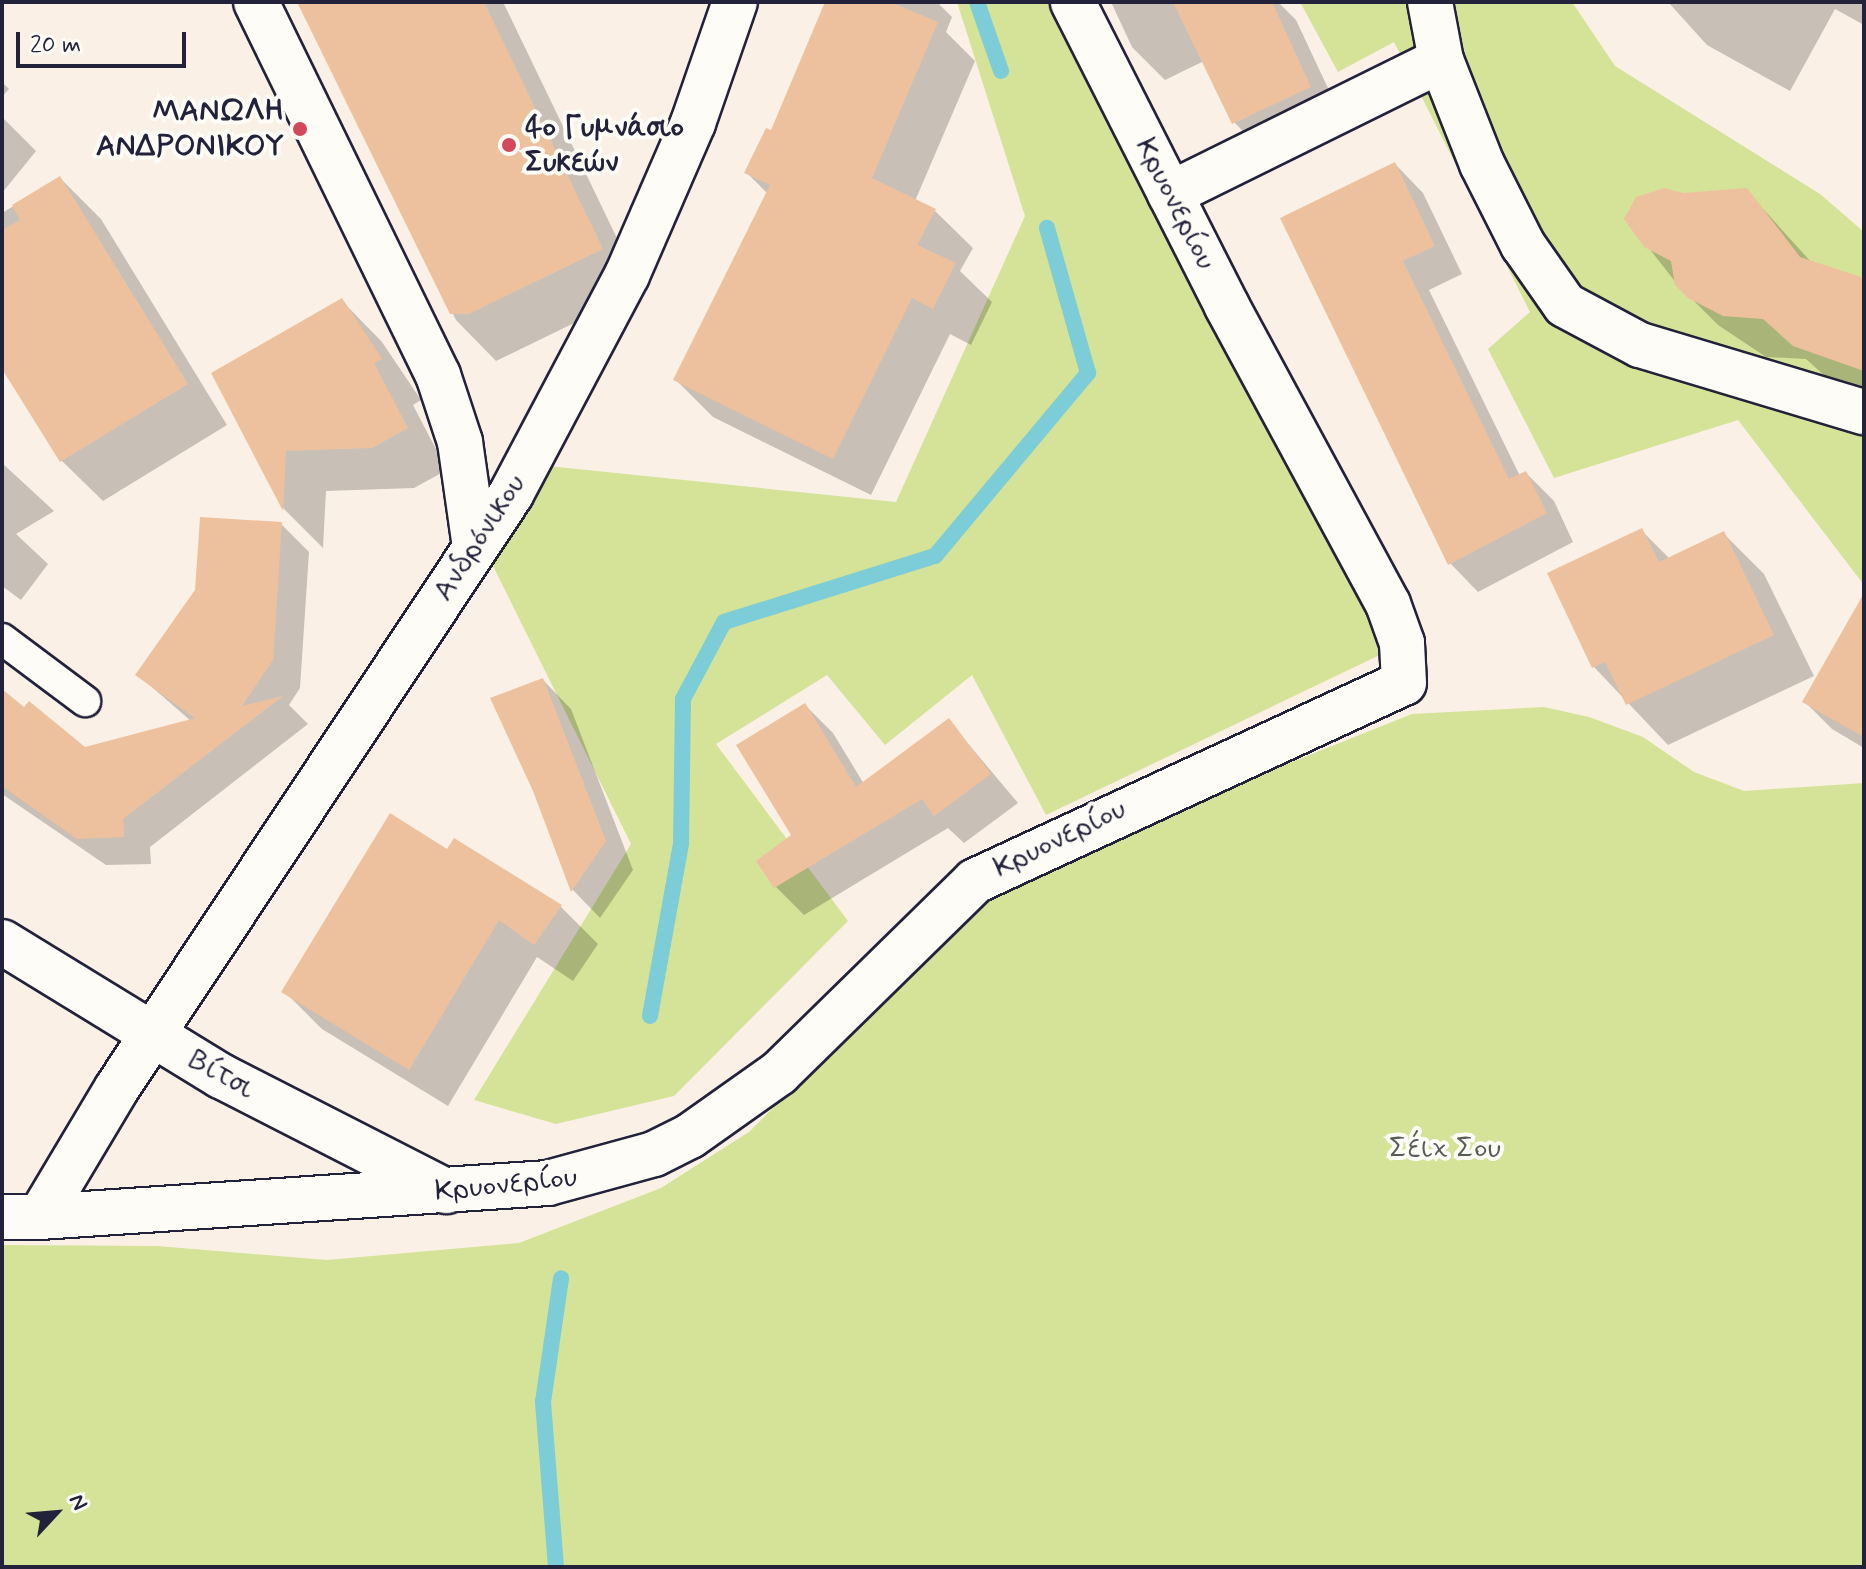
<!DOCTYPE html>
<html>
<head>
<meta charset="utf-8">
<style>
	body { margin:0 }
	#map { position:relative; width:1866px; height:1569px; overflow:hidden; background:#faf0e5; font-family:Mynerve,sans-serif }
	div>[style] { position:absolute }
	.green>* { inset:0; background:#d4e397 }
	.shadow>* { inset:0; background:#0003 }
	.stream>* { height:16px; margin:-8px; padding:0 8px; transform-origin:8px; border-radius:8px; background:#7ccdd7 }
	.building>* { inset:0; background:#eec19e }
	.roads { filter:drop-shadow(2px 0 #22223b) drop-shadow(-2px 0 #22223b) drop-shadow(0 2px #22223b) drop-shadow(0 -2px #22223b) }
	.service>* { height:30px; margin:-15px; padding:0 15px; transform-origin:15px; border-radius:15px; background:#fdfcf7 }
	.minor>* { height:44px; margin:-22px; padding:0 22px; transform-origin:22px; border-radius:22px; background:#fdfcf7 }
	.dots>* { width:22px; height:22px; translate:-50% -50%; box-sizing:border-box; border:4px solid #fdfcf7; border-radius:50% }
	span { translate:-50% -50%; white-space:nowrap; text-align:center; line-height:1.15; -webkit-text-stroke:8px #fdfcf7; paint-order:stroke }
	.poi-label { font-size:30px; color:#22223b; font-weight:700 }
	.right { translate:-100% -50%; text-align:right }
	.left { translate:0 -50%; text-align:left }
	.street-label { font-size:30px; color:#22223b }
	.park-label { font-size:30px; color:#575c57 }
	.frame { position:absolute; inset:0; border:4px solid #22223b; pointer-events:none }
	.north { position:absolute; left:16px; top:1473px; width:80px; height:80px; -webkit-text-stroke:6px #fdfcf7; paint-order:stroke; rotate:64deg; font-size:22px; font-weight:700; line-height:32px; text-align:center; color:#22223b }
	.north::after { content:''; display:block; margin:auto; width:28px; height:36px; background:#22223b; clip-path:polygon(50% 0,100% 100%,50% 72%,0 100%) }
	.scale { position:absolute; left:16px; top:32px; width:170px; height:36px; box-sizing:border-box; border:4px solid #22223b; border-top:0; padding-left:10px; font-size:24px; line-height:28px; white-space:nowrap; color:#22223b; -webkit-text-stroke:6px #fdfcf7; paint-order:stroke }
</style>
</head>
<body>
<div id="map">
	<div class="green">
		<div style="clip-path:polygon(957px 2px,1052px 2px,1386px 652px,1046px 815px,972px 675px,885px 745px,827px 675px,716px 744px,848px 921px,674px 1096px,556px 1124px,474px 1100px,631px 844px,488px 556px,548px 466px,896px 502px,1025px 216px)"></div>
		<div style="clip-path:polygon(1300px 2px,1572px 2px,1615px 66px,1820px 194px,1864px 232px,1864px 585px,1738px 420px,1554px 478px,1488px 349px,1530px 312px,1394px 42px,1338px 72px)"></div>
		<div style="clip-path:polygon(1544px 707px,1589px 717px,1643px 737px,1694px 772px,1744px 791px,1864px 783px,1864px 1567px,2px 1567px,2px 1245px,157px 1246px,327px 1260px,519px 1243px,661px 1188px,749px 1132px,957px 923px,993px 895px,1147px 820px,1412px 714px)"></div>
	</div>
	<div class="shadow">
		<div style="clip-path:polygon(299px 2px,503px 2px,642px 290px,496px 361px,456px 320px)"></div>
		<div style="clip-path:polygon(828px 2px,937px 2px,952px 17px,946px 32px,975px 61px,915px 201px,935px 211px,973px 248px,960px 271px,992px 302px,971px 345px,950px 334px,871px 495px,713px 417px,675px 379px,768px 194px,746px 172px,772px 133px)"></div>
		<div style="clip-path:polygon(1111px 2px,1278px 2px,1296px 20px,1343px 120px,1266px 155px,1234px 122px,1204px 61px,1165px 80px,1132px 47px)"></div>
		<div style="clip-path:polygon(1668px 2px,1864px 2px,1864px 25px,1835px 9px,1790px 91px,1707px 45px)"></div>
		<div style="clip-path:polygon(2px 82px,9px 89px,2px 97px)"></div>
		<div style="clip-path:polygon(2px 117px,36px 151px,2px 193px)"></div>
		<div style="clip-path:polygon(1395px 164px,1423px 193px,1462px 274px,1429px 290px,1520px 476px,1526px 473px,1554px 501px,1573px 542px,1478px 592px,1450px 563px,1283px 218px)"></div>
		<div style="clip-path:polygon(60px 178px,101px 219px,227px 425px,103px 501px,62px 461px,2px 363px,2px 213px)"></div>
		<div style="clip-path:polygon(1746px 190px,1812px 263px,1864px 280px,1864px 396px,1836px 386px,1806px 359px,1766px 357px,1718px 325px,1677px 284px,1626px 219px,1683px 195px)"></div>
		<div style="clip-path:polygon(342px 301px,382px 342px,421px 400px,413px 405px,447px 470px,414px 488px,326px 491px,323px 548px,284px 509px,214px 374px)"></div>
		<div style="clip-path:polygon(2px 463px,54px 511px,16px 534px,48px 564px,21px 600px,2px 586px)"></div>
		<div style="clip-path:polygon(281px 524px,309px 552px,300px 688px,289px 705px,308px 724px,150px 847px,151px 864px,106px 865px,2px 794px,2px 692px,84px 750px,191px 721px,138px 675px)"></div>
		<div style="clip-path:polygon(1641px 530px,1670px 559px,1723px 533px,1764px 574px,1814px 676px,1668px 745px,1594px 667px)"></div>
		<div style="clip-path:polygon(1864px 641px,1864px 748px,1832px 729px,1804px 701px)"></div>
		<div style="clip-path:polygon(543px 680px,571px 709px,633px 870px,600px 918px,573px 890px,535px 790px)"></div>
		<div style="clip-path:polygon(805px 705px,833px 733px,864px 784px,949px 721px,1018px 803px,964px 843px,948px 828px,804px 915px,776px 887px,794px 836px)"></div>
		<div style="clip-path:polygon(448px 851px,560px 906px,598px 944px,573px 981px,537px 957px,448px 1106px,322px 1029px,284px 991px)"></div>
	</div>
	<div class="stream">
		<div style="left:977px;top:2px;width:73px;rotate:70.8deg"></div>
		<div style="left:650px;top:1016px;width:176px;rotate:-79.8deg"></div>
		<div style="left:681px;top:843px;width:144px;rotate:-89.2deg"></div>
		<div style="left:683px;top:699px;width:87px;rotate:-62deg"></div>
		<div style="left:724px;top:622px;width:221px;rotate:-17.4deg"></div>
		<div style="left:935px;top:556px;width:239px;rotate:-50.1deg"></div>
		<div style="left:1088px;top:373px;width:151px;rotate:-105.8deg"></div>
		<div style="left:556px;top:1567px;width:166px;rotate:-94.5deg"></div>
		<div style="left:543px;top:1402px;width:125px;rotate:-81.7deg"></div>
	</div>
	<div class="building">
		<div style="clip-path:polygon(297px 2px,484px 2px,603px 249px,469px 314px,450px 314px)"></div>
		<div style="clip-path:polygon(825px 2px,890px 2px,938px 22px,872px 178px,936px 209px,917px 245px,956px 263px,933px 309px,912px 298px,833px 459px,673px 380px,770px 185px,744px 173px,766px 128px,771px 130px)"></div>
		<div style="clip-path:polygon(1173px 2px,1272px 2px,1311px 87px,1232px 124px)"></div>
		<div style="clip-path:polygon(1395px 162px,1435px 246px,1403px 261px,1509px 479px,1526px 471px,1547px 513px,1448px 565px,1280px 218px)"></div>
		<div style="clip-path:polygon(60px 176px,188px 384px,60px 462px,2px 369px,2px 230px,20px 220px,12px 205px)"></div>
		<div style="clip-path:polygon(1664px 188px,1684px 193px,1747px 188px,1800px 257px,1864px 278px,1864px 371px,1793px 346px,1763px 319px,1723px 316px,1688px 298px,1675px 285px,1671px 261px,1644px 247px,1624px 219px,1636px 197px)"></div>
		<div style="clip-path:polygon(342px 298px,382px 359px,374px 363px,408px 428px,372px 448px,286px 451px,283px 511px,211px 373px)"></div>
		<div style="clip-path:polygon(200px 517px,282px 522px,273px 660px,242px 706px,283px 696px,123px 819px,124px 837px,77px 839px,2px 786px,2px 689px,24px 707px,29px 701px,85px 747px,195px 718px,135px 675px,195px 590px)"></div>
		<div style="clip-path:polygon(1642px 528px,1659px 562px,1724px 531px,1774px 635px,1626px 705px,1605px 662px,1592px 668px,1547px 573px)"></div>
		<div style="clip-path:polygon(1864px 593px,1864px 737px,1802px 702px)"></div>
		<div style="clip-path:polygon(543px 678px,606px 841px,571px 892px,533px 791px,490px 698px)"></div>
		<div style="clip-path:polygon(805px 703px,856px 787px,949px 718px,991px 774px,934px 816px,922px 799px,774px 888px,756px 861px,791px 835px,736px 745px)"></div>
		<div style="clip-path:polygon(390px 813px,447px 849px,454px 838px,562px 905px,534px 945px,499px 920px,409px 1070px,281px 992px)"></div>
	</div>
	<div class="roads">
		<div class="service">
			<div style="left:2px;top:639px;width:104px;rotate:36.8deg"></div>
		</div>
		<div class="minor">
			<div style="left:256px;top:2px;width:415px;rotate:64deg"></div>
			<div style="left:438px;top:375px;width:71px;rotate:71.8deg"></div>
			<div style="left:460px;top:442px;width:107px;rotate:81.9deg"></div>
			<div style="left:1430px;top:2px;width:59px;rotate:79.3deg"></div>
			<div style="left:1441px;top:60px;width:112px;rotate:68.5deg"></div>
			<div style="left:1482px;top:164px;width:91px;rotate:63.2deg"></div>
			<div style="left:1523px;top:245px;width:73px;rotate:55deg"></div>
			<div style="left:1565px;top:305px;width:85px;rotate:28.1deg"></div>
			<div style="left:1640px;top:345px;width:234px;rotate:16.7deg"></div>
			<div style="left:1170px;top:194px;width:302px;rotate:-26.3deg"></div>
			<div style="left:2px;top:942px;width:257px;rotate:31.5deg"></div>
			<div style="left:221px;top:1076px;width:253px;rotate:27.1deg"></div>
			<div style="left:2px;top:1217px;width:38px"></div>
			<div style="left:40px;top:1217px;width:150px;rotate:-59.2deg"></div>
			<div style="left:117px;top:1088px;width:713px;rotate:-56.44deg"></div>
			<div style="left:511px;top:494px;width:248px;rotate:-62.1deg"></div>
			<div style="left:627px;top:275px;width:166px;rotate:-66.5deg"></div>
			<div style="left:693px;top:123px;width:128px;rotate:-70.9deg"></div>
			<div style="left:40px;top:1217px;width:509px;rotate:-3.83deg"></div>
			<div style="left:548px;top:1183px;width:110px;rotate:-15.3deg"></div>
			<div style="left:654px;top:1154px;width:40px;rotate:-26.6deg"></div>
			<div style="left:690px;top:1136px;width:109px;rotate:-35.3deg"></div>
			<div style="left:779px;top:1073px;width:274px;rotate:-44.4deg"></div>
			<div style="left:975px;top:881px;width:472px;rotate:-24.8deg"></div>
			<div style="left:1404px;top:683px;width:40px;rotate:-92.9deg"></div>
			<div style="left:1402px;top:643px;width:41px;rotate:-109.7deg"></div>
			<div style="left:1388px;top:604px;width:339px;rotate:-118.4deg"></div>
			<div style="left:1227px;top:306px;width:341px;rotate:-116.9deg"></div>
		</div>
	</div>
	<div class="dots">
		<div style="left:300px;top:129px;background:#d1495b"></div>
		<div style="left:509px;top:145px;background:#d1495b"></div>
	</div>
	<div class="poi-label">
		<span class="right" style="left:284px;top:129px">ΜΑΝΩΛΗ<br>ΑΝΔΡΟΝΙΚΟΥ</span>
		<span class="left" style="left:525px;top:145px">4ο Γυμνάσιο<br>Συκεών</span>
	</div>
	<div class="street-label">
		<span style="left:1175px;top:204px;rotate:63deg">Κρυονερίου</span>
		<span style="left:480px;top:538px;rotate:-57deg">Ανδρόνικου</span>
		<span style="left:1060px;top:839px;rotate:-26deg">Κρυονερίου</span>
		<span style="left:221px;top:1075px;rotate:29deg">Βίτσι</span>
		<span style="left:506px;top:1185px;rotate:-6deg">Κρυονερίου</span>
	</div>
	<div class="park-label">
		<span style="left:1445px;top:1149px">Σέιχ Σου</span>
	</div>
	<div class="frame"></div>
	<div class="north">N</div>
	<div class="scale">20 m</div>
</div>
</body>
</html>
